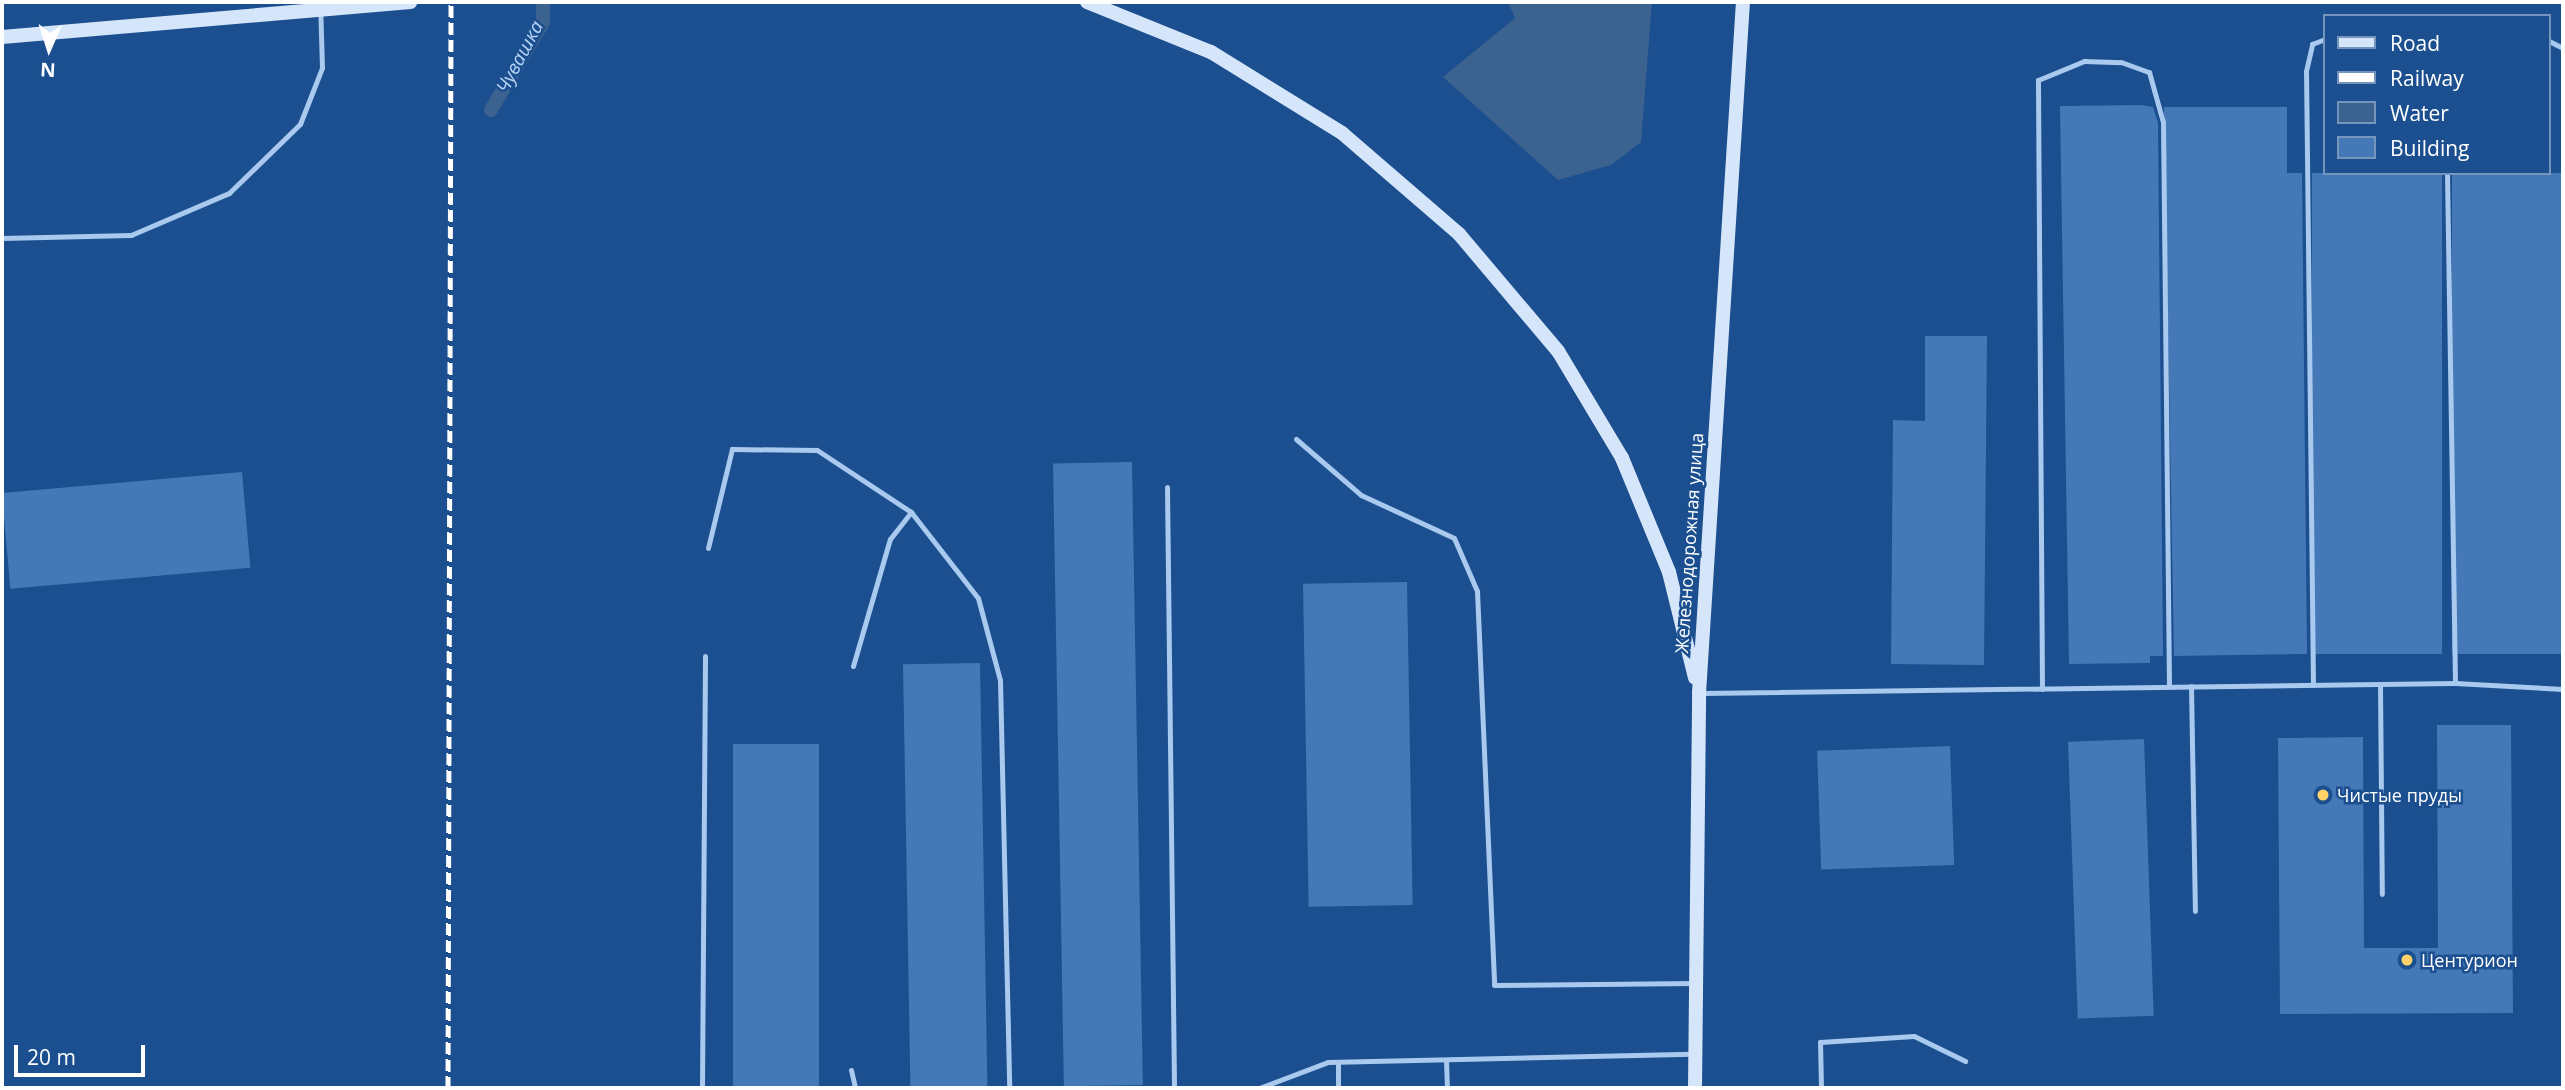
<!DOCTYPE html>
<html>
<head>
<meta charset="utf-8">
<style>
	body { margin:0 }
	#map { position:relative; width:2565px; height:1090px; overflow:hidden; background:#1b4f8f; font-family:"Open Sans",sans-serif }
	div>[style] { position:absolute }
	.water>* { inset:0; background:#3c6290 }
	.stream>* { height:14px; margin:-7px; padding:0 7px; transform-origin:7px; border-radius:7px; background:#3c6290 }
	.building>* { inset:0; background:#4478b7; transform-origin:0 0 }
	.lane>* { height:5px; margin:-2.5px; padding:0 2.5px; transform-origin:2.5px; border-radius:2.5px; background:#a9c9ee }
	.secondary>* { height:14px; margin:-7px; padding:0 7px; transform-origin:7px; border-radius:7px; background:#d6e6fa }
	.rail>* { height:5px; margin-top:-2.5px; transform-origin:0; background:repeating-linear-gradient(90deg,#fff 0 12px,transparent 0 17px) }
	.secondary-bridge>* { height:14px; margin:-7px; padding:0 7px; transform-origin:7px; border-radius:7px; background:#d6e6fa }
	.dots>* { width:19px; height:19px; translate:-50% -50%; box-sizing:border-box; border:4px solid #1b4f8f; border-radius:50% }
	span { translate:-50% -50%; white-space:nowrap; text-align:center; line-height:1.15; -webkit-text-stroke:5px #1b4f8f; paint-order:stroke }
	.street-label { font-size:18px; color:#fff }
	.poi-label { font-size:18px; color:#fff }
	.left { translate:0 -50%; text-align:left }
	.water-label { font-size:19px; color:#b5d3f5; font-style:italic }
	.frame { position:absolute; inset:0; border:4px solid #fff; pointer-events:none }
	.legend { position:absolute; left:2323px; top:14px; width:228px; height:161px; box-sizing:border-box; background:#1b4f8f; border:2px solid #7695bc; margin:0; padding:9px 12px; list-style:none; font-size:21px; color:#fff }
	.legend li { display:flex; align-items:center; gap:14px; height:35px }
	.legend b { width:35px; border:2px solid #7695bc }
	.north { position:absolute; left:14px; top:14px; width:70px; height:70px; -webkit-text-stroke:5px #1b4f8f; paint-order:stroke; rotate:183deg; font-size:19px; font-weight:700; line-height:28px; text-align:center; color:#fff }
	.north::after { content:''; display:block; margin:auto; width:24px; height:32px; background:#fff; clip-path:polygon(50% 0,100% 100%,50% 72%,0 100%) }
	.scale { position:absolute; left:14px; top:1045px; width:131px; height:32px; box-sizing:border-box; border:4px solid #fff; border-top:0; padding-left:9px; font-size:21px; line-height:24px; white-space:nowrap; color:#fff; -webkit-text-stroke:5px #1b4f8f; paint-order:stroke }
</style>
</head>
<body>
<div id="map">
	<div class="water">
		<div style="clip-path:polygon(1508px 2px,1652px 2px,1641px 142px,1611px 165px,1558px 180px,1443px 77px,1515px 18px)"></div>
	</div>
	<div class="stream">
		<div style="left:491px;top:110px;width:102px;rotate:-59.4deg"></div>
		<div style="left:543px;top:22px;width:20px;rotate:-90deg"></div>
	</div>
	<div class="building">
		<div style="clip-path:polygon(2141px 105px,2153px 107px,2158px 123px,2163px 656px,2150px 656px,2150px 663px,2069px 664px,2060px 106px)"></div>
		<div style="clip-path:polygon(2164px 107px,2287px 107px,2287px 173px,2302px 173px,2307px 654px,2174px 656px)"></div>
		<div style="left:2312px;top:173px;width:130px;height:481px"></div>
		<div style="left:2452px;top:173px;width:111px;height:481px"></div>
		<div style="clip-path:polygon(1925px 336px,1987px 336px,1984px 665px,1891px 664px,1893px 420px,1925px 421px)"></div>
		<div style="left:1132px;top:462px;width:623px;height:79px;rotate:89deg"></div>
		<div style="left:242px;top:472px;width:96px;height:241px;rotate:85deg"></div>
		<div style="left:1407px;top:582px;width:323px;height:104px;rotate:89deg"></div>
		<div style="left:980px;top:663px;width:425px;height:77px;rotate:89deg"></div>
		<div style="clip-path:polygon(2437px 725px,2511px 725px,2513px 1013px,2280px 1014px,2278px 738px,2363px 737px,2364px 948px,2438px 948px)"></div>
		<div style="left:2144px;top:739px;width:277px;height:76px;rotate:88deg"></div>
		<div style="left:733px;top:744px;width:86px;height:344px"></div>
		<div style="left:1950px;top:746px;width:119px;height:133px;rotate:88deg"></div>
	</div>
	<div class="lane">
		<div style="left:2549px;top:41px;width:16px;rotate:27deg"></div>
		<div style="left:2447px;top:173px;width:510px;rotate:89.1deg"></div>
		<div style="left:2px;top:238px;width:129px;rotate:-1.3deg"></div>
		<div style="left:131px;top:235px;width:107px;rotate:-23.2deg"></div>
		<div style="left:229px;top:193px;width:99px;rotate:-44.2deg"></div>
		<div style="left:300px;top:124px;width:60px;rotate:-68.6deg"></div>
		<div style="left:322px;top:68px;width:66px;rotate:-91.7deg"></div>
		<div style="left:1296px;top:439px;width:86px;rotate:40.7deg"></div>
		<div style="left:1361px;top:495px;width:102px;rotate:24.8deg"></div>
		<div style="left:1454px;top:538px;width:58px;rotate:66.5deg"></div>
		<div style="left:1477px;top:591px;width:394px;rotate:87.5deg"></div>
		<div style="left:1494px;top:985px;width:201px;rotate:-0.6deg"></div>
		<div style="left:1167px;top:487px;width:601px;rotate:89.33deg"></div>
		<div style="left:708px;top:548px;width:102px;rotate:-76.4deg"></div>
		<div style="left:732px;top:449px;width:85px;rotate:0.7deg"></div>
		<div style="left:817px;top:450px;width:113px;rotate:33.4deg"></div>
		<div style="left:911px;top:512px;width:109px;rotate:52.1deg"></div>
		<div style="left:978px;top:598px;width:85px;rotate:75deg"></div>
		<div style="left:1000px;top:680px;width:408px;rotate:88.7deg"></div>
		<div style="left:853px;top:666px;width:132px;rotate:-73.8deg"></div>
		<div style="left:890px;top:539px;width:34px;rotate:-52deg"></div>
		<div style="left:2380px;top:684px;width:210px;rotate:89.5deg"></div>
		<div style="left:2313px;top:685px;width:614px;rotate:-90.65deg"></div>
		<div style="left:2306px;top:71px;width:28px;rotate:-77deg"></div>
		<div style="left:2312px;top:44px;width:14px;rotate:-21deg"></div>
		<div style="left:2191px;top:686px;width:225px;rotate:89deg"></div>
		<div style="left:2042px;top:689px;width:609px;rotate:-90.38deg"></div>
		<div style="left:2038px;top:80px;width:50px;rotate:-22.4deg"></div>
		<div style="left:2084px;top:61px;width:37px;rotate:2deg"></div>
		<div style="left:2121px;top:62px;width:30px;rotate:20deg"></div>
		<div style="left:2149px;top:72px;width:52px;rotate:74.4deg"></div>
		<div style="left:2163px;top:122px;width:564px;rotate:89.39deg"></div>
		<div style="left:1702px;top:693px;width:753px;rotate:-0.76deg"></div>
		<div style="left:2455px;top:683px;width:108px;rotate:3.2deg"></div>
		<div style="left:1446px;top:1060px;width:28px;rotate:88deg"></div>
		<div style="left:1338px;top:1062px;width:26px;rotate:90deg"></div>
		<div style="left:851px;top:1070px;width:18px;rotate:77deg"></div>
		<div style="left:702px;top:1088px;width:432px;rotate:-89.6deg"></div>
		<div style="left:1259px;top:1088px;width:74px;rotate:-20.6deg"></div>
		<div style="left:1328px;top:1062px;width:364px;rotate:-1.3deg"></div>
		<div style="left:1821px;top:1088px;width:46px;rotate:-91.2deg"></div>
		<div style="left:1820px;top:1042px;width:94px;rotate:-3.7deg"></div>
		<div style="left:1914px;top:1036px;width:57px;rotate:26.1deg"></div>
	</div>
	<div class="secondary">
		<div style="left:1087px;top:2px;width:134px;rotate:22deg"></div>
		<div style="left:1211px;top:52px;width:154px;rotate:31.7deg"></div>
		<div style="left:1342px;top:133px;width:155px;rotate:40.8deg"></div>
		<div style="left:1459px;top:234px;width:153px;rotate:49.8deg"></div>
		<div style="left:1558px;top:351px;width:125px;rotate:59.1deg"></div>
		<div style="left:1622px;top:458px;width:123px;rotate:67.6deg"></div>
		<div style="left:1669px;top:572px;width:109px;rotate:76.2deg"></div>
		<div style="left:1695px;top:1088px;width:395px;rotate:-89.4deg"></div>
		<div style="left:1699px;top:693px;width:692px;rotate:-86.36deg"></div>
	</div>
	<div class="rail">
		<div style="left:448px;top:1088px;width:1086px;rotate:-89.84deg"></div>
	</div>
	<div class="secondary-bridge">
		<div style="left:2px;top:37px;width:410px;rotate:-4.9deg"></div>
	</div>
	<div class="dots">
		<div style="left:2323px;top:795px;background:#ffd166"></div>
		<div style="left:2407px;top:960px;background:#ffd166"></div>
	</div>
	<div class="street-label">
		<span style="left:1689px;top:543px;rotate:-86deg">Железнодорожная улица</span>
	</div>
	<div class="poi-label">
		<span class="left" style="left:2337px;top:795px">Чистые пруды</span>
		<span class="left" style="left:2421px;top:960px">Центурион</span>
	</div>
	<div class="water-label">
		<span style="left:520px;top:57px;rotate:-62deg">Чувашка</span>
	</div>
	<div class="frame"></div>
	<ul class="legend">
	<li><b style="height:9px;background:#d6e6fa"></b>Road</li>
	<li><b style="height:9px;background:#fff"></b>Railway</li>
	<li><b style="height:19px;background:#3c6290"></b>Water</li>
	<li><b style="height:19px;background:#4478b7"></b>Building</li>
	</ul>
	<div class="north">N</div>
	<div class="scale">20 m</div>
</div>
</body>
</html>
